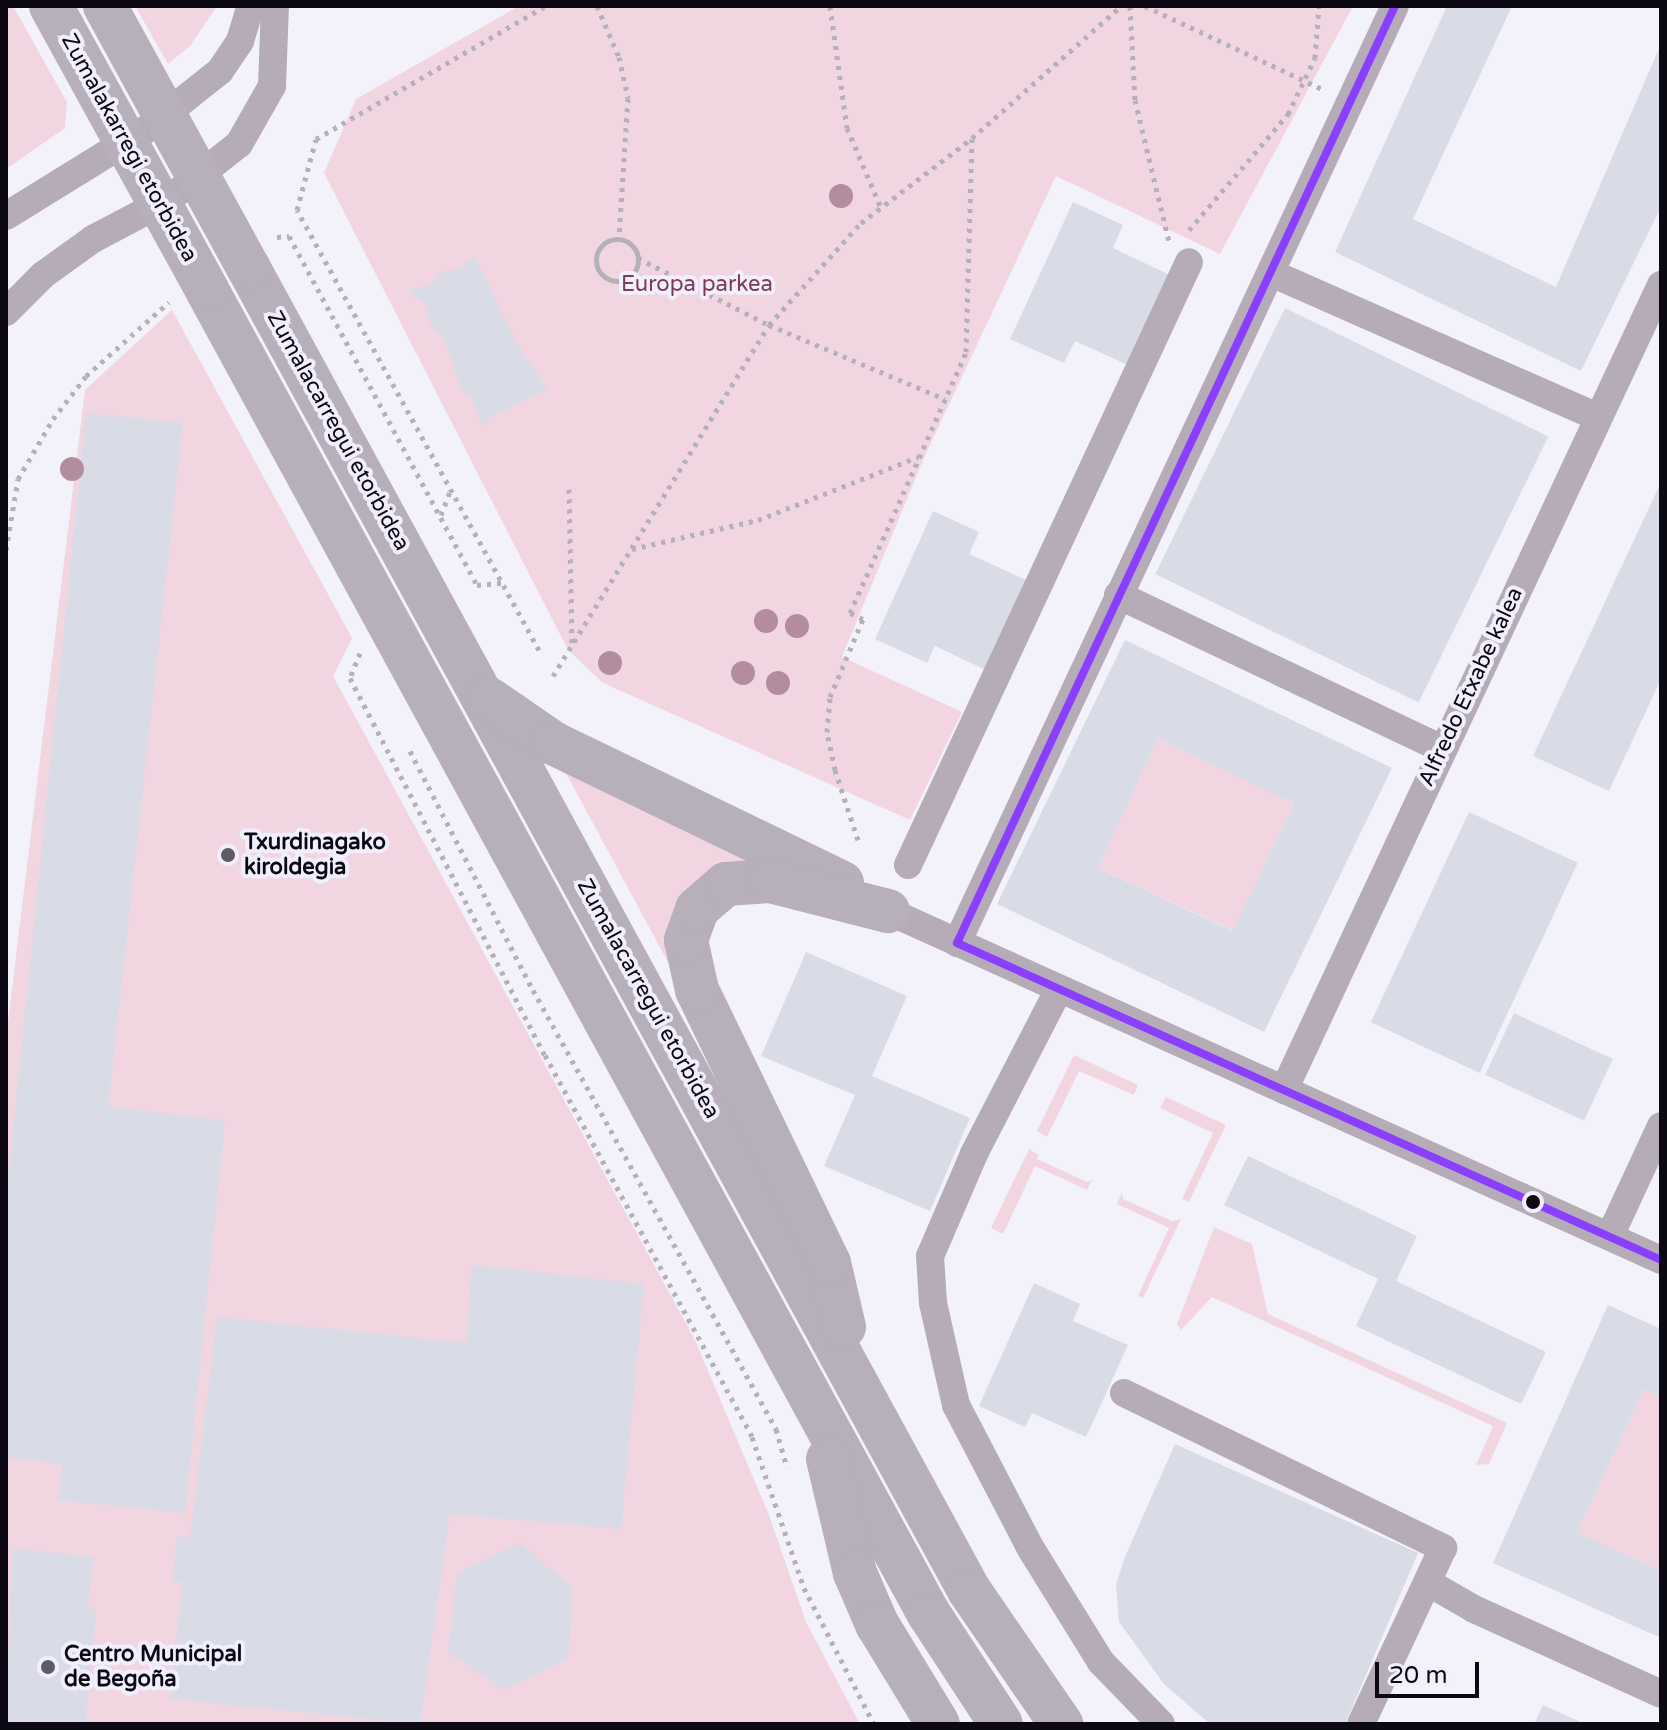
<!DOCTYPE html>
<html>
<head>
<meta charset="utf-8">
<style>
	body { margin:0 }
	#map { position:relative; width:1667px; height:1730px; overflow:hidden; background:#f3f2fa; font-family:"Varela Round",sans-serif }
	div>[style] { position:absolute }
	.green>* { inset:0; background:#f1d6e1; transform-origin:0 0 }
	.building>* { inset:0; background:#d9dce6; transform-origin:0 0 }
	.path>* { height:5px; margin-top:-2.5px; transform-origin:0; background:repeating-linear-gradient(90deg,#b6b1b9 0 4px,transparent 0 10px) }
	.path>.ring { margin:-2.5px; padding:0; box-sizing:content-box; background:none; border:5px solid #b6b1b9; border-radius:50% }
	.street>* { height:28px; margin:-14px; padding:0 14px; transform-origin:14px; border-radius:14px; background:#b5acb7 }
	.primary>* { height:44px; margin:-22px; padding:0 22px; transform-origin:22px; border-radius:22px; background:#b7afba }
	.primary-bridge>* { height:44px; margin:-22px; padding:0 22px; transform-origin:22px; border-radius:22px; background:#b7afba }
	.bus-1>* { height:8px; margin:-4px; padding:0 4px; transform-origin:4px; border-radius:4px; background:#8a3eff }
	.trees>* { width:24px; height:24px; margin:-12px; border-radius:50%; background:#b38d9e }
	.dots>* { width:22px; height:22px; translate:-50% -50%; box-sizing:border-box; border:4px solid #f1effd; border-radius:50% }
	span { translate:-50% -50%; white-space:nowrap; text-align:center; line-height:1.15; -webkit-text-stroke:8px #f1effd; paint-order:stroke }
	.street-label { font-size:22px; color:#0c0914 }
	.park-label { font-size:22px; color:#7f3b52 }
	.poi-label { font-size:22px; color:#0c0914; font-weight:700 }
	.left { translate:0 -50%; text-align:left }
	.frame { position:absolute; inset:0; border:8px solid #0c0914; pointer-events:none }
	.scale { position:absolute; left:1375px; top:1662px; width:104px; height:36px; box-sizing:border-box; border:4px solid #0c0914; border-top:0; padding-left:10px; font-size:24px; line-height:28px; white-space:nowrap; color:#0c0914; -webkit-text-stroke:6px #f1effd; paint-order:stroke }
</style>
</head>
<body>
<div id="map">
	<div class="green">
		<div style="clip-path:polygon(6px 6px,13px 6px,67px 102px,65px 128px,6px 169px)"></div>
		<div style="clip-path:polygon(135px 6px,217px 6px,190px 46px,168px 64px)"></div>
		<div style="clip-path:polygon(519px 6px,1353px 6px,1220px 254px,1056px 176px,923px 460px,842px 657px,962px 712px,910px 820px,603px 683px,568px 650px,324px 173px,356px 99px)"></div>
		<div style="clip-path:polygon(172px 310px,352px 638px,333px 676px,695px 1340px,769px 1515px,806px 1622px,860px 1724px,6px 1724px,6px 1038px,85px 390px)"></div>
		<div style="left:1158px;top:739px;width:150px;height:142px;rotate:25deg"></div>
		<div style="clip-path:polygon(560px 762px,778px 861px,739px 866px,677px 979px)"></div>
		<div style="clip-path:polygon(1074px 1055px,1138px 1085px,1134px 1095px,1079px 1071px,1047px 1137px,1037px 1131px)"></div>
		<div style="clip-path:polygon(1166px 1097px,1226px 1125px,1189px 1202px,1182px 1199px,1213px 1133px,1160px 1108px)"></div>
		<div style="clip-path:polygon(1029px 1149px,1039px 1155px,1037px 1159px,1087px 1182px,1093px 1179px,1087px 1190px,1035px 1166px,1003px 1234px,991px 1228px)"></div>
		<div style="clip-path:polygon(1122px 1192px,1123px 1199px,1172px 1221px,1181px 1219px,1143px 1298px,1138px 1296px,1169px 1228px,1117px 1204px)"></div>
		<div style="clip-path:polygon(1214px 1227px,1252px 1244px,1268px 1314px,1507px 1423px,1489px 1464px,1476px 1465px,1493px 1426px,1212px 1297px,1181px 1330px,1177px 1324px)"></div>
		<div style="clip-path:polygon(1644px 1390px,1661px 1398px,1661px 1571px,1577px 1532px)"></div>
	</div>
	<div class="building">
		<div style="clip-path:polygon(1447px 6px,1512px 6px,1413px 219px,1556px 287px,1661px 44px,1661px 207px,1581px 371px,1335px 252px)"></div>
		<div style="clip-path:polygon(1073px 202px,1123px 225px,1113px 248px,1172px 276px,1130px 366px,1075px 341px,1064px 363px,1010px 339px)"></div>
		<div style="clip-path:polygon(475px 256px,514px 339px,548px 390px,497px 413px,482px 426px,471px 395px,462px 391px,445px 341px,429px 323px,427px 307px,409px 291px,428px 286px,442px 272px,460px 268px)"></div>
		<div style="left:1285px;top:308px;width:293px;height:296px;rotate:26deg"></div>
		<div style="clip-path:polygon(86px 413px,183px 423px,108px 1107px,225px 1120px,185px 1513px,58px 1500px,62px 1464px,6px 1457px,6px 1199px)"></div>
		<div style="clip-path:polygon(1661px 482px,1661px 679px,1609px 791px,1533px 756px)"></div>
		<div style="clip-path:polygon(933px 511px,979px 532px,969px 554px,1031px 582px,990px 672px,935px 646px,927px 663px,875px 639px)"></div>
		<div style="clip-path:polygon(evenodd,1125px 640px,1392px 768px,1264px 1032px,997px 904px,1125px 640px,1158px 739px,1294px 803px,1233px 931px,1098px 868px,1158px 739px)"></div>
		<div style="left:1469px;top:812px;width:120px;height:232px;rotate:25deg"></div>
		<div style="clip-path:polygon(806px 952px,907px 996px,872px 1076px,970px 1118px,930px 1211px,824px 1166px,855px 1095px,761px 1056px)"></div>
		<div style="left:1514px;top:1013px;width:109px;height:68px;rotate:25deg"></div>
		<div style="clip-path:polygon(1248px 1156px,1417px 1236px,1396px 1281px,1546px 1352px,1521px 1404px,1356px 1326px,1378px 1279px,1224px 1205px)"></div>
		<div style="clip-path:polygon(472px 1265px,644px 1284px,621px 1529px,450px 1514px,420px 1724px,171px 1699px,182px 1582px,172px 1581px,177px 1536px,190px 1537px,217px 1317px,466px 1343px)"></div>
		<div style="clip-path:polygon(1034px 1283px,1080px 1304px,1073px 1321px,1128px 1345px,1086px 1437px,1032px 1413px,1025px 1427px,979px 1406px)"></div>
		<div style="clip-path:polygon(1608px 1305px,1661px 1329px,1661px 1398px,1644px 1390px,1577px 1532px,1661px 1571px,1661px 1638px,1493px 1563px)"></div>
		<div style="clip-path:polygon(1175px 1444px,1418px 1553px,1345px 1724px,1210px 1724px,1164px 1684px,1119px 1622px,1116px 1585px,1124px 1559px)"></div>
		<div style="clip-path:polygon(520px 1543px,573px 1588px,568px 1659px,504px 1690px,448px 1652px,457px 1573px)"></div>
		<div style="clip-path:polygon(12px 1548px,93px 1557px,88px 1609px,96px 1610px,85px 1724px,6px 1724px)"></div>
		<div style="clip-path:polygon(1543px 1705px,1585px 1724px,1534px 1724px)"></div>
	</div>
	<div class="path">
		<div style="left:597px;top:6px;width:56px;rotate:66.7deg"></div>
		<div style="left:619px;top:57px;width:42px;rotate:77.6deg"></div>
		<div style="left:628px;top:98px;width:141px;rotate:93.7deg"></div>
		<div style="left:830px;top:6px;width:123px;rotate:82.1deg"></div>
		<div style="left:847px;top:128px;width:87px;rotate:67deg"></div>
		<div style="left:1130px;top:6px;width:94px;rotate:87deg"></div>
		<div style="left:1135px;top:100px;width:146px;rotate:76.5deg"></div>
		<div style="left:1145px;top:6px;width:195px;rotate:25.1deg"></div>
		<div style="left:1189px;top:230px;width:153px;rotate:-49.5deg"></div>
		<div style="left:1288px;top:114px;width:62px;rotate:-64.3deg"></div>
		<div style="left:1315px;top:58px;width:52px;rotate:-85.6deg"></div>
		<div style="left:277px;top:237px;width:12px;rotate:-5deg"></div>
		<div style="left:289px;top:236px;width:396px;rotate:61.7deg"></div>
		<div style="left:477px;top:585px;width:25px;rotate:-5deg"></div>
		<div class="ring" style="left:596px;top:239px;width:37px;height:37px"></div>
		<div style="left:638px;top:258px;width:147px;rotate:27.1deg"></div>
		<div style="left:769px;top:325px;width:191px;rotate:22.8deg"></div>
		<div style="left:569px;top:489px;width:155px;rotate:88.9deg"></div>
		<div style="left:441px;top:515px;width:26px;rotate:-69deg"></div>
		<div style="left:632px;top:549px;width:129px;rotate:-13deg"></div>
		<div style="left:758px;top:520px;width:172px;rotate:-21.5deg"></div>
		<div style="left:6px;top:550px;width:72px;rotate:-80.4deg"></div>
		<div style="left:18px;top:479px;width:69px;rotate:-59.7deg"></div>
		<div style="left:53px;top:419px;width:54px;rotate:-52.5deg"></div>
		<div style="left:86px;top:376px;width:111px;rotate:-41.7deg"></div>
		<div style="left:539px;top:650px;width:502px;rotate:-118.81deg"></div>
		<div style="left:297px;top:210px;width:73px;rotate:-75deg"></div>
		<div style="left:316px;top:139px;width:265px;rotate:-30.1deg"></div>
		<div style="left:360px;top:653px;width:27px;rotate:112deg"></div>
		<div style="left:350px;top:678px;width:424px;rotate:62.7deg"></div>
		<div style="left:545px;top:1055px;width:434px;rotate:61.5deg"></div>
		<div style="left:752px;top:1437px;width:160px;rotate:71deg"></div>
		<div style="left:804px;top:1588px;width:153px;rotate:62.8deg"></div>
		<div style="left:553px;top:676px;width:412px;rotate:-58.4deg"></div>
		<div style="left:769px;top:325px;width:137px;rotate:-48deg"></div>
		<div style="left:861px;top:223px;width:140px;rotate:-37.4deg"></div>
		<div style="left:972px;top:138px;width:199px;rotate:-41.5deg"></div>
		<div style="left:410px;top:751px;width:269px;rotate:62.8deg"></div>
		<div style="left:533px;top:990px;width:502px;rotate:61.03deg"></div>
		<div style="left:776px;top:1429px;width:40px;rotate:74deg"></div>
		<div style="left:858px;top:840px;width:74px;rotate:-108.2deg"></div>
		<div style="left:835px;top:770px;width:39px;rotate:-102deg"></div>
		<div style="left:827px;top:732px;width:35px;rotate:-85deg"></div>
		<div style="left:830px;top:697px;width:85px;rotate:-67.1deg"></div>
		<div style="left:863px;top:619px;width:14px;rotate:-155deg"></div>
		<div style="left:850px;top:613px;width:286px;rotate:-66deg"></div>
		<div style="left:966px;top:352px;width:213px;rotate:-88.4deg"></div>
	</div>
	<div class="street">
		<div style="left:6px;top:216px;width:166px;rotate:-31.7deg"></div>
		<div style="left:147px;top:129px;width:93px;rotate:-38.5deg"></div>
		<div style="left:220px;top:71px;width:36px;rotate:-56deg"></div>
		<div style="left:240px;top:41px;width:37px;rotate:-73deg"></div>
		<div style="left:1271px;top:273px;width:356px;rotate:23.8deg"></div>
		<div style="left:6px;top:312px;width:52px;rotate:-45deg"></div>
		<div style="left:43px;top:275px;width:62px;rotate:-35.8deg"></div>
		<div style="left:93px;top:239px;width:86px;rotate:-27.8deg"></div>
		<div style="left:169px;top:199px;width:89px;rotate:-38.2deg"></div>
		<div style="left:239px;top:144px;width:67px;rotate:-60.4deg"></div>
		<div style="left:272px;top:86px;width:80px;rotate:-87.9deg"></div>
		<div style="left:1118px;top:595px;width:360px;rotate:25.4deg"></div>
		<div style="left:908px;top:865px;width:665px;rotate:-65.01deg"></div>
		<div style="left:888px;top:911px;width:848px;rotate:24.3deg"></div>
		<div style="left:957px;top:943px;width:1034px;rotate:-64.95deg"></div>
		<div style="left:1059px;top:989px;width:186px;rotate:117.3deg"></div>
		<div style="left:974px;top:1154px;width:111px;rotate:113.3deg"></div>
		<div style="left:930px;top:1256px;width:47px;rotate:86.3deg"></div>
		<div style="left:933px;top:1303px;width:105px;rotate:77.3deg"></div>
		<div style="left:956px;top:1405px;width:162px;rotate:62.5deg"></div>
		<div style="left:1031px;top:1549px;width:133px;rotate:58.2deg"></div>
		<div style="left:1101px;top:1662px;width:86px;rotate:45.9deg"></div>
		<div style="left:1284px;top:1090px;width:889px;rotate:-64.91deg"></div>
		<div style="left:1610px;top:1236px;width:121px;rotate:-65.1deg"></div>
		<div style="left:1124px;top:1393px;width:355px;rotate:25.9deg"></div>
		<div style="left:1443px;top:1548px;width:194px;rotate:115deg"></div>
		<div style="left:1429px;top:1583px;width:52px;rotate:30deg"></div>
		<div style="left:1474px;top:1609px;width:205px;rotate:24.4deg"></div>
	</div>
	<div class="primary">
		<div style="left:248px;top:267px;width:1507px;rotate:61.41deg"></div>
		<div style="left:969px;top:1590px;width:163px;rotate:55.5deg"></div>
		<div style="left:207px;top:290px;width:1508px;rotate:61.4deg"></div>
		<div style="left:929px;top:1614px;width:131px;rotate:56.8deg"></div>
		<div style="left:489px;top:699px;width:78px;rotate:34.5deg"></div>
		<div style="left:553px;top:743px;width:321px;rotate:25.8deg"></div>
		<div style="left:844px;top:1327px;width:66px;rotate:-103.2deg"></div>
		<div style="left:829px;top:1263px;width:303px;rotate:-115.8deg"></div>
		<div style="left:697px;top:990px;width:51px;rotate:-102.4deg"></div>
		<div style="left:686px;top:940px;width:33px;rotate:-70deg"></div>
		<div style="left:697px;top:909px;width:38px;rotate:-41deg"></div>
		<div style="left:726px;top:884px;width:44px;rotate:-3.9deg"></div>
		<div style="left:770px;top:881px;width:122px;rotate:14.3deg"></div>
		<div style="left:828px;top:1459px;width:117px;rotate:76.7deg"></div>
		<div style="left:855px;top:1573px;width:56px;rotate:66.7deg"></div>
		<div style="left:877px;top:1624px;width:117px;rotate:58.6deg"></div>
	</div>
	<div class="primary-bridge">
		<div style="left:51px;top:6px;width:324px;rotate:61.2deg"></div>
		<div style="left:105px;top:6px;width:298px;rotate:61.3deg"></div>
	</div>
	<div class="bus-1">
		<div style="left:957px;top:943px;width:1034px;rotate:-64.95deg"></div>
		<div style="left:957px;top:943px;width:772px;rotate:24.24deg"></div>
	</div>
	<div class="trees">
		<div style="left:841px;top:196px"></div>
		<div style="left:72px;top:469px"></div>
		<div style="left:766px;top:621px"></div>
		<div style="left:797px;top:626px"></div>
		<div style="left:610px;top:663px"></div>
		<div style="left:743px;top:673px"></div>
		<div style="left:778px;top:683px"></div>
	</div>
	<div class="dots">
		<div style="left:228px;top:855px;background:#5d5b64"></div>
		<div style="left:1533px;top:1202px;background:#0c0914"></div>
		<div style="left:48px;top:1667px;background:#5d5b64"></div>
	</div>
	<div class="street-label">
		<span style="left:129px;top:148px;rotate:61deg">Zumalakarregi etorbidea</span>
		<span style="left:338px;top:431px;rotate:61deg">Zumalacarregui etorbidea</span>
		<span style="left:1471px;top:687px;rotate:-65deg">Alfredo Etxabe kalea</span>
		<span style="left:648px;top:999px;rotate:61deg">Zumalacarregui etorbidea</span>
	</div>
	<div class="park-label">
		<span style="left:697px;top:285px">Europa parkea</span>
	</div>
	<div class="poi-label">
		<span class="left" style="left:244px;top:855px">Txurdinagako<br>kiroldegia</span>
		<span class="left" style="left:64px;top:1667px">Centro Municipal<br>de Begoña</span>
	</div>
	<div class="frame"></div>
	<div class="scale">20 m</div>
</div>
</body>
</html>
